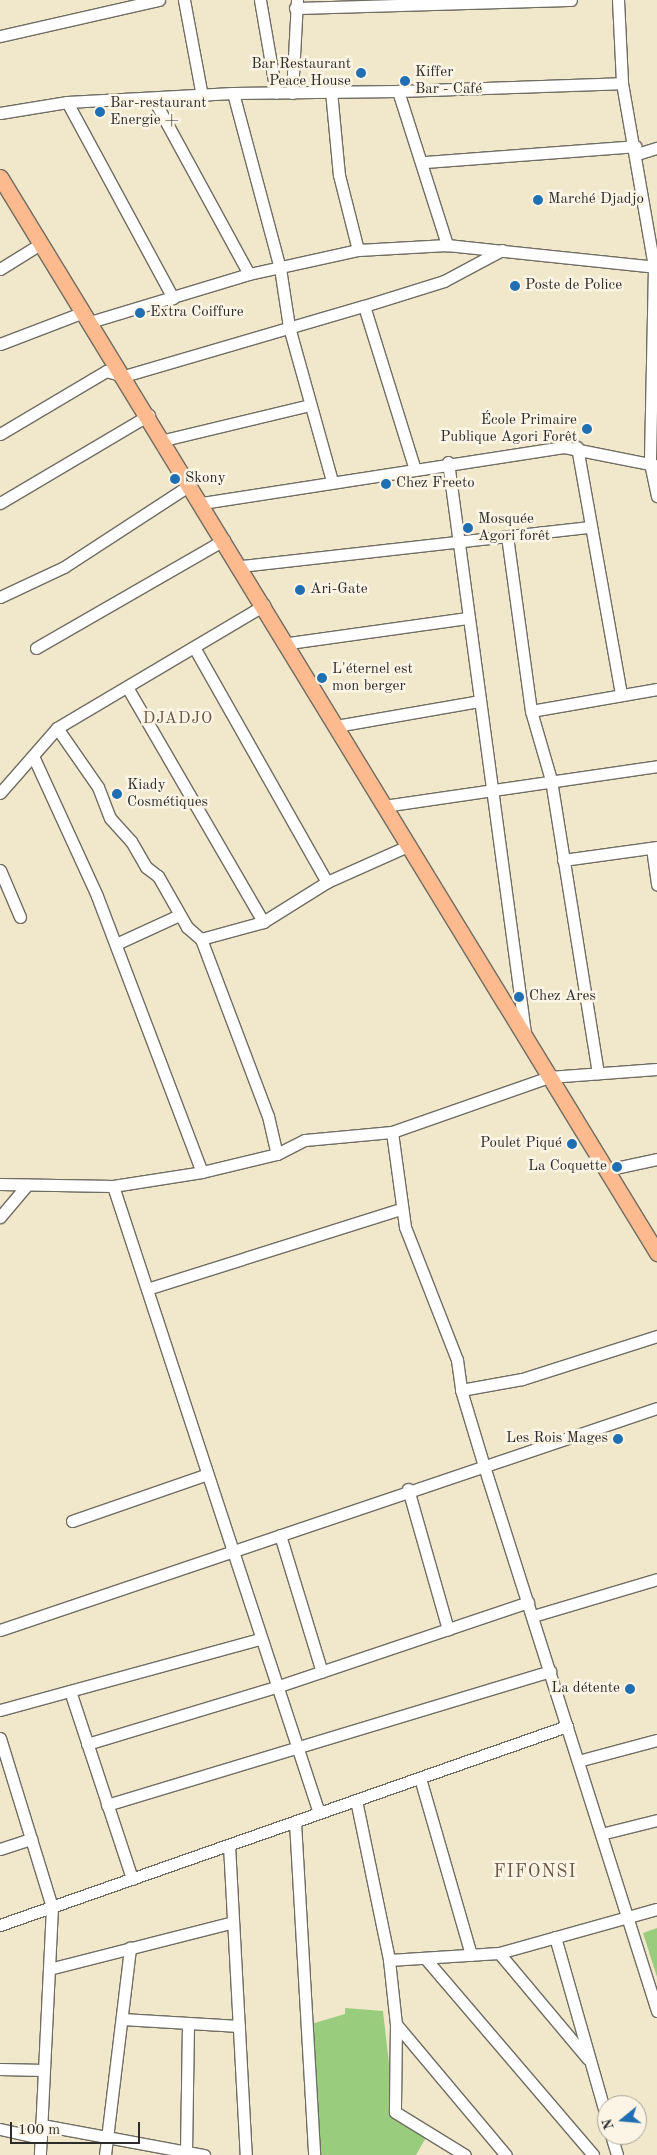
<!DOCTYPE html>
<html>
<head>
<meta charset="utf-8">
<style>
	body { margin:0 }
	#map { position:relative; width:657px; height:2155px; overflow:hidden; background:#f1e7ca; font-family:"Old Standard TT",serif }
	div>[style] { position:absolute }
	.green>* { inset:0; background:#99cd7d }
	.roads { filter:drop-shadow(1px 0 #706d63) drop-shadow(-1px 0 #706d63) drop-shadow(0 1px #706d63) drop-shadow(0 -1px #706d63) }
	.minor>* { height:11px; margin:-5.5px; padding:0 5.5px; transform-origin:5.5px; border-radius:5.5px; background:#fff }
	.major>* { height:15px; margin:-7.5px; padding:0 7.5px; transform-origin:7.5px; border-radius:7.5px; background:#fcba8e }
	.dots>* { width:14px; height:14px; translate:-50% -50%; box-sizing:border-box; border:2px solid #fcf5e5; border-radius:50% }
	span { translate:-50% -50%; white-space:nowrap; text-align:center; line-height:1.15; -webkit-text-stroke:5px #fcf5e5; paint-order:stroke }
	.poi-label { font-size:15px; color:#2b2b2b }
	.right { translate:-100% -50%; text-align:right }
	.left { translate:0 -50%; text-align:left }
	.neighbourhood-label { font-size:16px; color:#6c5849; letter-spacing:1px }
	.quarter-label { font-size:18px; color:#6c5849; letter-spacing:1px }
	.north { position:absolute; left:597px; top:2095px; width:50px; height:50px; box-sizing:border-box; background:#fcf5e5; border:1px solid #a8a49b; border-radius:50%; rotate:253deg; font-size:14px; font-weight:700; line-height:20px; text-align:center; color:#2b2b2b }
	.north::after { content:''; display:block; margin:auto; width:18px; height:22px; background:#1f6fb2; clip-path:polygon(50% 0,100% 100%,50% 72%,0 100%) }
	.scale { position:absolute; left:10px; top:2122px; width:130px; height:22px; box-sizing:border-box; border:2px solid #2b2b2b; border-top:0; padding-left:6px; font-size:15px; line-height:18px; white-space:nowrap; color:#2b2b2b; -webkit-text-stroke:4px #fcf5e5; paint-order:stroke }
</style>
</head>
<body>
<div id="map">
	<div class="green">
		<div style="clip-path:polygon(657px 1928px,657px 1977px,643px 1933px)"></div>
		<div style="clip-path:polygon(345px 2008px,383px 2011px,394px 2108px,431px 2129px,416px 2155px,318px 2155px,320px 2130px,308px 2025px,345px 2014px)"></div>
	</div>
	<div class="roads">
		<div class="minor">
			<div style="left:184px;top:0;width:98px;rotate:79.4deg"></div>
			<div style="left:260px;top:0;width:94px;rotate:80.2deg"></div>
			<div style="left:618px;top:0;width:83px;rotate:87.2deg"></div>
			<div style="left:622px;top:83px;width:187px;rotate:80.1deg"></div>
			<div style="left:654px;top:267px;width:196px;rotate:91.2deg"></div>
			<div style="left:650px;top:463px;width:34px;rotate:78deg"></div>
			<div style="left:295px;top:8px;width:276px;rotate:-1.7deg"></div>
			<div style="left:0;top:36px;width:163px;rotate:-12.8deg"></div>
			<div style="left:331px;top:91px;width:84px;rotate:84.6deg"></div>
			<div style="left:339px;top:175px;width:77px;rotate:75.8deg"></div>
			<div style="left:398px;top:91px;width:224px;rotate:-2deg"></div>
			<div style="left:233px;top:93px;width:181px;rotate:75deg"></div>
			<div style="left:280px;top:268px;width:60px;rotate:81.3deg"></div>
			<div style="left:289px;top:327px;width:160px;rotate:74.4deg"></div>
			<div style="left:292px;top:93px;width:93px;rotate:-86.9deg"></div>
			<div style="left:153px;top:98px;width:200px;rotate:61.4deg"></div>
			<div style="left:67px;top:102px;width:223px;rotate:61.6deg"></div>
			<div style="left:0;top:113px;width:68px;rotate:-9.3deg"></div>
			<div style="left:67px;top:102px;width:166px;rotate:-3.1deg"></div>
			<div style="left:233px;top:93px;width:165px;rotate:-0.7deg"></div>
			<div style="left:398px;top:91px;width:162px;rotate:72.3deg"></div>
			<div style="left:637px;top:154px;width:21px;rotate:-17deg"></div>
			<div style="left:424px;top:162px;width:212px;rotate:-4.3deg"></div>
			<div style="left:0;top:269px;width:49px;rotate:-31.8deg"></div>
			<div style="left:364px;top:306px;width:169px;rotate:72.7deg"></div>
			<div style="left:90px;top:322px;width:166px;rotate:-16.8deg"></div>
			<div style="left:249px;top:274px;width:112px;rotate:-12.4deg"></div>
			<div style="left:358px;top:250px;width:89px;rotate:-3.2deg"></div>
			<div style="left:447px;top:245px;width:211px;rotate:6deg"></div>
			<div style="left:0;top:344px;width:90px;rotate:-20.9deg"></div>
			<div style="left:0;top:434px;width:123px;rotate:-30.7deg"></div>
			<div style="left:106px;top:371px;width:19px;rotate:16deg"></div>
			<div style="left:124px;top:376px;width:250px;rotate:-16.3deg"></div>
			<div style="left:364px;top:306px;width:84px;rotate:-17.4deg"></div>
			<div style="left:444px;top:281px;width:66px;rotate:-28.1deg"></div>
			<div style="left:164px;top:440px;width:150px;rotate:-13.5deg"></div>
			<div style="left:577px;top:447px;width:252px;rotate:79.9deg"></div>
			<div style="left:448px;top:462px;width:576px;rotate:82.32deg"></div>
			<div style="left:0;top:503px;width:173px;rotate:-30.6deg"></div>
			<div style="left:202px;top:503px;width:366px;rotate:-8.8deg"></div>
			<div style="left:564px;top:447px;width:93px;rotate:11.2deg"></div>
			<div style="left:507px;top:536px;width:177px;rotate:82.2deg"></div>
			<div style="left:531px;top:711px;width:72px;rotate:73.8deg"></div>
			<div style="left:551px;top:780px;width:297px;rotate:80.9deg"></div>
			<div style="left:241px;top:566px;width:350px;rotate:-6.4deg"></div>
			<div style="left:0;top:597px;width:71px;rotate:-25.1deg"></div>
			<div style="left:64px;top:567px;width:150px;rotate:-33.1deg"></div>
			<div style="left:289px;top:643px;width:180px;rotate:-8deg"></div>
			<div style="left:36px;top:648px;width:217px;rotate:-29.9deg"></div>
			<div style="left:195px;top:649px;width:268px;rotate:60.5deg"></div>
			<div style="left:127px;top:687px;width:272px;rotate:59.9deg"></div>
			<div style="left:531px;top:711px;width:128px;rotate:-9.9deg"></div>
			<div style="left:336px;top:726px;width:145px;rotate:-9.9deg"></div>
			<div style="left:57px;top:728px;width:72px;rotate:55.2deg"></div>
			<div style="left:98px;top:787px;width:33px;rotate:69deg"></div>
			<div style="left:110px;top:818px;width:31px;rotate:48deg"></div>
			<div style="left:131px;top:841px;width:30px;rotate:60deg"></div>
			<div style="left:146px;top:867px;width:15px;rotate:37deg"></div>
			<div style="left:158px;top:876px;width:59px;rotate:60.4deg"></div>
			<div style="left:187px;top:927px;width:18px;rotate:41deg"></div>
			<div style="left:201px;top:939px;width:189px;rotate:69.3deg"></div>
			<div style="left:268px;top:1116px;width:39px;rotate:77deg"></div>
			<div style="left:33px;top:756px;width:154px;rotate:65.4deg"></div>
			<div style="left:97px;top:896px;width:295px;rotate:69.2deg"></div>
			<div style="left:0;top:793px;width:86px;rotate:-48.8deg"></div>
			<div style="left:57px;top:728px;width:241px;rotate:-30.7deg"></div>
			<div style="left:384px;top:806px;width:276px;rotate:-8.3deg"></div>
			<div style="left:652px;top:848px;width:37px;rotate:82deg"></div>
			<div style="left:563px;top:860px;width:95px;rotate:-7.9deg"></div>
			<div style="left:0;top:870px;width:51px;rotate:66.9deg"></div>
			<div style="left:201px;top:939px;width:64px;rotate:-15.3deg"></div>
			<div style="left:263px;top:922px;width:75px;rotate:-32deg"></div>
			<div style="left:327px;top:882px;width:89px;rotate:-24deg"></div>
			<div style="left:116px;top:944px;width:69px;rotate:-24.7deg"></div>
			<div style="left:392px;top:1132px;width:96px;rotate:82.2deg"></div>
			<div style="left:405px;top:1227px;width:143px;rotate:68.6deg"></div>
			<div style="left:457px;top:1360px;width:30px;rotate:82deg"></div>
			<div style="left:461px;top:1390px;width:76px;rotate:73.2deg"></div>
			<div style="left:483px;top:1463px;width:575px;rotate:72.38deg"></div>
			<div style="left:606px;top:1170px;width:52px;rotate:-12.2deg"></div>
			<div style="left:0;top:1184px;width:113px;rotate:1deg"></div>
			<div style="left:113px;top:1186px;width:90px;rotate:-8.9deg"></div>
			<div style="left:202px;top:1172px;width:77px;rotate:-13.5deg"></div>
			<div style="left:277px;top:1154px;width:31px;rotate:-27deg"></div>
			<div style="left:305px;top:1140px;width:87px;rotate:-5.3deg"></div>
			<div style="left:392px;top:1132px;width:166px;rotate:-19.3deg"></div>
			<div style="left:549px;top:1077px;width:108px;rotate:-4.2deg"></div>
			<div style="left:113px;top:1186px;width:660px;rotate:71.81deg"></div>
			<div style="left:0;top:1217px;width:42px;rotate:-49.8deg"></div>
			<div style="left:147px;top:1289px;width:265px;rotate:-17.5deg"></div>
			<div style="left:461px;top:1390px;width:62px;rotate:-10.2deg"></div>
			<div style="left:522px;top:1379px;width:142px;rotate:-17.7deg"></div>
			<div style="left:408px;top:1489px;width:146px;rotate:74.1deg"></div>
			<div style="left:72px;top:1521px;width:141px;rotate:-19.1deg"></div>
			<div style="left:280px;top:1535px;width:143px;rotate:73deg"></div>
			<div style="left:533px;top:1616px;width:129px;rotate:-16.6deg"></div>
			<div style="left:0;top:1630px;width:693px;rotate:-18.67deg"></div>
			<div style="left:70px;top:1691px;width:198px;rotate:71.7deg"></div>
			<div style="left:0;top:1710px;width:270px;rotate:-15.3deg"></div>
			<div style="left:0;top:1738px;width:177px;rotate:72.9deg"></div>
			<div style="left:52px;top:1907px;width:248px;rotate:92.8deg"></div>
			<div style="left:87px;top:1744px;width:197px;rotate:-16.8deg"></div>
			<div style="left:276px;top:1687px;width:266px;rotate:-18.6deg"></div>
			<div style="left:578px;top:1761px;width:82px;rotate:-14.9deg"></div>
			<div style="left:420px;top:1778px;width:184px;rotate:73.9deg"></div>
			<div style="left:356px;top:1800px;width:163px;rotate:78.3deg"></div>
			<div style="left:389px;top:1960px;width:64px;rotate:83.8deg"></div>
			<div style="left:396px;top:2024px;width:88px;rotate:90.7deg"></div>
			<div style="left:395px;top:2112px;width:82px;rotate:31.6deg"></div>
			<div style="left:107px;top:1805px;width:463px;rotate:-16.8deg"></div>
			<div style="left:295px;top:1822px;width:334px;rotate:86.7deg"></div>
			<div style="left:601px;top:1834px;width:58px;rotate:-14deg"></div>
			<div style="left:229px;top:1845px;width:310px;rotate:86.9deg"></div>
			<div style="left:0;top:1849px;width:33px;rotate:-18deg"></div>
			<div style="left:0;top:1925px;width:601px;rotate:-19.34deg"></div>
			<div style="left:555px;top:1937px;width:190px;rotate:74.1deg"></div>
			<div style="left:499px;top:1953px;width:138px;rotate:50deg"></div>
			<div style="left:425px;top:1958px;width:259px;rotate:49.5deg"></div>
			<div style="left:389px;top:1960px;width:110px;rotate:-3.6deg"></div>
			<div style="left:499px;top:1953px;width:164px;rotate:-15.6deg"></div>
			<div style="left:49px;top:1969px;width:190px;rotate:-14.3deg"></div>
			<div style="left:122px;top:2019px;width:117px;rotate:3.4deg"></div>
			<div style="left:396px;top:2024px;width:171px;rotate:50deg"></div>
			<div style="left:0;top:2069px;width:44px;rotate:1.3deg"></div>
			<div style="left:42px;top:2125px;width:165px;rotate:10.5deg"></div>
			<div style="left:0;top:2129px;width:42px;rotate:12.4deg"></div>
			<div style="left:611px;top:2135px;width:21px;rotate:73deg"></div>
			<div style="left:186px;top:2152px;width:129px;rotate:-89.1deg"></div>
			<div style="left:105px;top:2155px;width:209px;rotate:-83.1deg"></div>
		</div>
		<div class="major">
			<div style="left:0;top:177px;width:1261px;rotate:58.59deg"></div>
		</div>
	</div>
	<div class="dots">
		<div style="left:361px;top:73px;background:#1f6fb2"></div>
		<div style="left:405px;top:81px;background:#1f6fb2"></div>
		<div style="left:100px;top:112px;background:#1f6fb2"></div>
		<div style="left:538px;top:200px;background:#1f6fb2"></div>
		<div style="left:515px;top:286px;background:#1f6fb2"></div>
		<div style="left:140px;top:313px;background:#1f6fb2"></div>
		<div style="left:587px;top:429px;background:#1f6fb2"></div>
		<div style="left:175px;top:479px;background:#1f6fb2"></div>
		<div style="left:386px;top:484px;background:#1f6fb2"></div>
		<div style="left:468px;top:528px;background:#1f6fb2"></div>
		<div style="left:300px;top:590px;background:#1f6fb2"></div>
		<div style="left:322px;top:678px;background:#1f6fb2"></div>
		<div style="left:117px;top:794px;background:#1f6fb2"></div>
		<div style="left:519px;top:997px;background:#1f6fb2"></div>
		<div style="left:572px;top:1144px;background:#1f6fb2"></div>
		<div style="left:617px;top:1167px;background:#1f6fb2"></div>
		<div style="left:618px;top:1439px;background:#1f6fb2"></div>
		<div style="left:630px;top:1689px;background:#1f6fb2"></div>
	</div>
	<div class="poi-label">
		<span class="right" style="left:351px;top:73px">Bar Restaurant<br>Peace House</span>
		<span class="left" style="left:415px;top:81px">Kiffer<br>Bar - Café</span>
		<span class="left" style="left:110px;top:112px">Bar-restaurant<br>Energie +</span>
		<span class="left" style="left:548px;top:200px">Marché Djadjo</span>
		<span class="left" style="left:525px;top:286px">Poste de Police</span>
		<span class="left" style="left:150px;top:313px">Extra Coiffure</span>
		<span class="right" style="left:577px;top:429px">École Primaire<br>Publique Agori Forêt</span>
		<span class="left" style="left:185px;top:479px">Skony</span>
		<span class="left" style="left:396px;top:484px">Chez Freeto</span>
		<span class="left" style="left:478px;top:528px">Mosquée<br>Agori forêt</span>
		<span class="left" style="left:310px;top:590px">Ari-Gate</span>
		<span class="left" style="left:332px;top:678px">L'éternel est<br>mon berger</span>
		<span class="left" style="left:127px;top:794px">Kiady<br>Cosmétiques</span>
		<span class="left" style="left:529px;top:997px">Chez Ares</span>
		<span class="right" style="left:562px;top:1144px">Poulet Piqué</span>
		<span class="right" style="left:607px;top:1167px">La Coquette</span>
		<span class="right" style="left:608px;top:1439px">Les Rois Mages</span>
		<span class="right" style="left:620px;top:1689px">La détente</span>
	</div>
	<div class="neighbourhood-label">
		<span style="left:178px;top:719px">DJADJO</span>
	</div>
	<div class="quarter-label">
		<span style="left:535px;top:1872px">FIFONSI</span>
	</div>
	<div class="north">N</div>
	<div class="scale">100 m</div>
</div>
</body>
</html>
